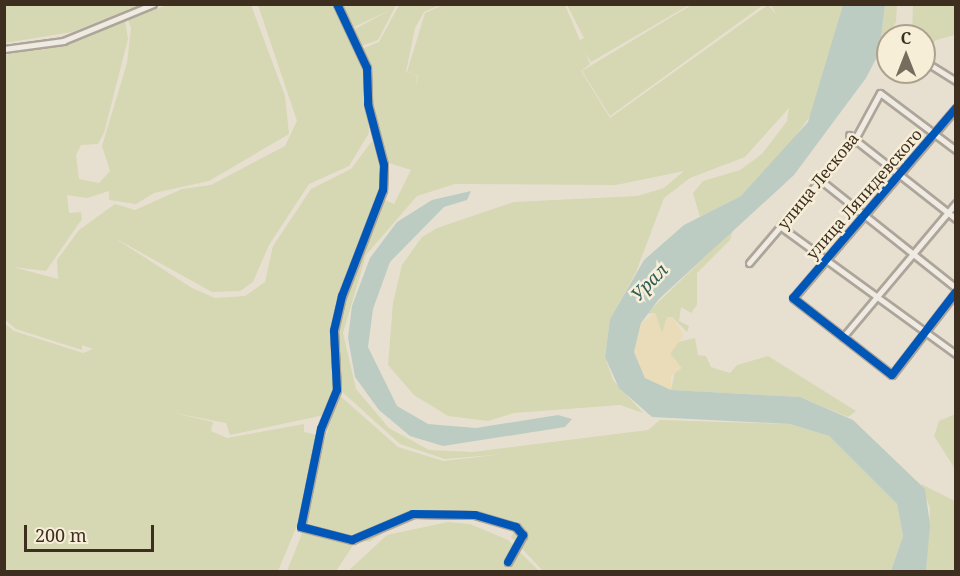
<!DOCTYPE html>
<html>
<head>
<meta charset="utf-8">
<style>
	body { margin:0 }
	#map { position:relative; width:960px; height:576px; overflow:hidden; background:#e7e0d1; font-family:"Noto Serif",serif }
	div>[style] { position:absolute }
	.green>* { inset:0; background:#d6d7b3 }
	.sand>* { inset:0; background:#eadcb9 }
	.water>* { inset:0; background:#bcccc2 }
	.roads { filter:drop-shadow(2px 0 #ada599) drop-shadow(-2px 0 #ada599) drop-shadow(0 2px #ada599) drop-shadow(0 -2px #ada599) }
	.minor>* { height:5px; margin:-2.5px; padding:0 2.5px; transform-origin:2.5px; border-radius:2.5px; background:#efebe3 }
	.cycleway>* { height:8px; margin:-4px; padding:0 4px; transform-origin:4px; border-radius:4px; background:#0057b8 }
	span { translate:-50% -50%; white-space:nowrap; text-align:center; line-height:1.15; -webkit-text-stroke:5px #f7eed8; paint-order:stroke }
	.street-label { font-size:16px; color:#3d2e20 }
	.water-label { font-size:18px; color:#2f5d5a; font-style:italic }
	.frame { position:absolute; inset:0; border:6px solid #3d2e20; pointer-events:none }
	.north { position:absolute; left:876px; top:24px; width:60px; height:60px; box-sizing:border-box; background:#f7eed8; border:2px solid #ada18e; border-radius:50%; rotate:0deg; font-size:16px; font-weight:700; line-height:24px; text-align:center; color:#3d2e20 }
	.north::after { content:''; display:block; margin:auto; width:21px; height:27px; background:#786c5e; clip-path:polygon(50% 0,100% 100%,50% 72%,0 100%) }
	.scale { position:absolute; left:24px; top:525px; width:130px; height:27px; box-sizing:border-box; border:3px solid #3d2e20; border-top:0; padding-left:8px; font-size:18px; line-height:21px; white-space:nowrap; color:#3d2e20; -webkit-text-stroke:4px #f7eed8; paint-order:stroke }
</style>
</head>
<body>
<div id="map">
	<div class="green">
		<div style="clip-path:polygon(693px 4px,763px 5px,610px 116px,582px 71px)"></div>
		<div style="clip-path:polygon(4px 5px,5px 4px,139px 5px,72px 32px,5px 43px)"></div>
		<div style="clip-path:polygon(167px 5px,251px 5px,285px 96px,289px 134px,209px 181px,154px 193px,136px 204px,109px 200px,109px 191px,87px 198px,67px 195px,69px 213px,81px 212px,82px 219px,46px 271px,13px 267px,58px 279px,57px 260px,79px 230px,115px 204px,135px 210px,182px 189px,211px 185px,285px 146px,297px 121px,258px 5px,335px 5px,364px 67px,369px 133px,349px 166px,309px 184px,269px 245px,253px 282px,240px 291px,212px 292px,113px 237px,192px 288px,215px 298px,245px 296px,265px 282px,273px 246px,311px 189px,351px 169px,372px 141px,384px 166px,377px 208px,332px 330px,337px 390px,329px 414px,230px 435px,226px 423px,169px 412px,213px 422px,211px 431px,227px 438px,304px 424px,304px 432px,317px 435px,304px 509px,278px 571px,5px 571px,4px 323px,14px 331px,83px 353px,93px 349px,82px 345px,82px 350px,16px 329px,5px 320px,5px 55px,81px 40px,125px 20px,128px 39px,104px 133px,98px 144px,81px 145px,76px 155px,79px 179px,99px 183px,110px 171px,102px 146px,127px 63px,131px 28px,128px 20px)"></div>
		<div style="clip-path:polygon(341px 5px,396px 5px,378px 40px,361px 46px,355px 29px,390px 10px,354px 27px)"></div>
		<div style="clip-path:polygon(399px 5px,440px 5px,424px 12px,415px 28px,406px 72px,417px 75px,416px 87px,418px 75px,407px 72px,425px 13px,443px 5px,565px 5px,590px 64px,581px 71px,610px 118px,768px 5px,776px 14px,771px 5px,843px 5px,813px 112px,778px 160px,741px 196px,700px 217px,693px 193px,703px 181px,740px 170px,762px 154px,787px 121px,789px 108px,745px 157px,690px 178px,664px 198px,636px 272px,610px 319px,605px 357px,613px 380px,643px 413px,620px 405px,514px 413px,488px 421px,448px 416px,414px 395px,388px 365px,393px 303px,402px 265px,422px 237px,437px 228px,514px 202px,637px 196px,664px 188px,684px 171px,616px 185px,455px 184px,417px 196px,366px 255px,343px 333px,356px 389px,389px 428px,429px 450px,473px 452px,648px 430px,660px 420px,790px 424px,829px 436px,897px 504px,903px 536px,891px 571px,543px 571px,511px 537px,515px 531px,486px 517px,409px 517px,369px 542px,306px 527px,312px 479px,339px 395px,398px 447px,443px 461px,504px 454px,445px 459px,400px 444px,339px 389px,334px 330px,343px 296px,382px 199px,394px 204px,411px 170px,386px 162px,362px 49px,379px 42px)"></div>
		<div style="clip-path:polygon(567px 5px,689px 5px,591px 62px,578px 41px,584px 38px)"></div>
		<div style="clip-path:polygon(885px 5px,897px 5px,896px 22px,879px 53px)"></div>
		<div style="clip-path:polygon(913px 5px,955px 5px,955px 35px,936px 40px,926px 53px,924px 36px,912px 36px)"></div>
		<div style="clip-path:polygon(733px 230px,730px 240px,697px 273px,697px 305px,691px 313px,681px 307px,679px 321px,689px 326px,687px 332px,672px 317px,662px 334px,655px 313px,646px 314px)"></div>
		<div style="clip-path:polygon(695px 338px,698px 355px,706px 356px,711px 367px,730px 373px,737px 365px,768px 356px,856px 411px,848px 417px,800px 397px,671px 390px,677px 362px,670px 354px,678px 342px)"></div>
		<div style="clip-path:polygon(955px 414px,955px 469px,934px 436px,939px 421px)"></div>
		<div style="clip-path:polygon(921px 484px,955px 501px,955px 571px,926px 571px,930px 508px)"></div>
		<div style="clip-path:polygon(448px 522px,470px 524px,508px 540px,539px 571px,347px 572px,387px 535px)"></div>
		<div style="clip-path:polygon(303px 531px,354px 544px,336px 571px,287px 571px)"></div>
	</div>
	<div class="sand">
		<div style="clip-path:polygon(655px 313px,662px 333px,667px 317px,672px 317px,684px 335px,670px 354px,682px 368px,671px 376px,671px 390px,645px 378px,634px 352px,641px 323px)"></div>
	</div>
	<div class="water">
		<div style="clip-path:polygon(843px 5px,885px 5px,879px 53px,866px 78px,794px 175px,659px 299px,641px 323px,634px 352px,645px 378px,671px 390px,800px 397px,853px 420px,925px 489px,930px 525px,926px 571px,891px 571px,903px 536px,897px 504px,829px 436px,790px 424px,652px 417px,619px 388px,605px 357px,610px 319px,644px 260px,684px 225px,741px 196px,808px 122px)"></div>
		<div style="clip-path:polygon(471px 191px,467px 200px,444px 207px,390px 262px,373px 309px,368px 347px,397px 406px,428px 424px,476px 428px,558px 415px,572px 419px,565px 427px,443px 446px,410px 436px,379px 410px,355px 377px,348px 338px,352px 306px,370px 258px,397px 222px,432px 200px)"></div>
	</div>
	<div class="roads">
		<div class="minor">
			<div style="left:337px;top:4px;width:71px;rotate:64.9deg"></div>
			<div style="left:367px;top:68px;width:36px;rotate:88deg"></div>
			<div style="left:368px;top:104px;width:63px;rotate:75.3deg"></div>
			<div style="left:384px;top:165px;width:25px;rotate:92deg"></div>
			<div style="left:383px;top:190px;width:114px;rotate:111.1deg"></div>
			<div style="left:342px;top:296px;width:36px;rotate:103deg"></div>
			<div style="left:334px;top:331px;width:59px;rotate:87.1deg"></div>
			<div style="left:337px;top:390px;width:42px;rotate:112.3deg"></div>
			<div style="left:321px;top:429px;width:100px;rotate:101.5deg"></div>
			<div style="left:301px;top:527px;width:53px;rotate:14.3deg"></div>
			<div style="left:352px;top:540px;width:66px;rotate:-23.1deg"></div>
			<div style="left:413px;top:514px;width:62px;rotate:0.9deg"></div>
			<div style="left:475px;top:515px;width:43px;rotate:16.3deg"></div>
			<div style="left:516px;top:527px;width:11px;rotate:49deg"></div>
			<div style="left:523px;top:535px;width:31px;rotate:119deg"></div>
			<div style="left:4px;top:49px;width:60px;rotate:-7.7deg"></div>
			<div style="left:63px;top:41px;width:97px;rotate:-22.3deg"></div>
			<div style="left:924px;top:61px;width:38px;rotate:32deg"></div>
			<div style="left:956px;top:108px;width:250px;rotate:130.6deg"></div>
			<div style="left:793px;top:298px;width:125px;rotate:37.9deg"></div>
			<div style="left:892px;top:375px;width:105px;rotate:-52.4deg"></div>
			<div style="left:849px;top:135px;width:136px;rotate:38.1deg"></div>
			<div style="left:819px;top:179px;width:175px;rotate:38.5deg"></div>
			<div style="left:781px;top:227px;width:216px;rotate:36deg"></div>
			<div style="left:749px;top:263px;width:163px;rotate:-49.5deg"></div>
			<div style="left:855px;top:139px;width:52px;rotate:-61.5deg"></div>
			<div style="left:880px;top:93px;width:95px;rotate:36.9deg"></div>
			<div style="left:843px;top:337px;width:175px;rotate:-49.9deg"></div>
		</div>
	</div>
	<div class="cycleway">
		<div style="left:337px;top:4px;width:71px;rotate:64.9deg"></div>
		<div style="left:367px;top:68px;width:36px;rotate:88deg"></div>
		<div style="left:368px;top:104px;width:63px;rotate:75.3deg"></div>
		<div style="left:384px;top:165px;width:25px;rotate:92deg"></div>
		<div style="left:383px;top:190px;width:114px;rotate:111.1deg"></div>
		<div style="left:342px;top:296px;width:36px;rotate:103deg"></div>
		<div style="left:334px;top:331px;width:59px;rotate:87.1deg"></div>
		<div style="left:337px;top:390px;width:42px;rotate:112.3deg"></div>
		<div style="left:321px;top:429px;width:100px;rotate:101.5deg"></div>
		<div style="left:301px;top:527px;width:53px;rotate:14.3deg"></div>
		<div style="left:352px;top:540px;width:66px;rotate:-23.1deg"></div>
		<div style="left:413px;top:514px;width:62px;rotate:0.9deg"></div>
		<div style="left:475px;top:515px;width:43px;rotate:16.3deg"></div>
		<div style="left:516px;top:527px;width:11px;rotate:49deg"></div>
		<div style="left:523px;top:535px;width:31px;rotate:119deg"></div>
		<div style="left:956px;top:108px;width:250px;rotate:130.6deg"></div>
		<div style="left:793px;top:298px;width:125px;rotate:37.9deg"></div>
		<div style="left:892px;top:375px;width:105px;rotate:-52.4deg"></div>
	</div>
	<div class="street-label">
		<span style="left:818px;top:181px;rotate:-51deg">улица Лескова</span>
		<span style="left:864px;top:194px;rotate:-49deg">улица Ляпидевского</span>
	</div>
	<div class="water-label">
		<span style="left:649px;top:282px;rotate:-46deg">Урал</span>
	</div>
	<div class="frame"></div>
	<div class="north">С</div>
	<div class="scale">200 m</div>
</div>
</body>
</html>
